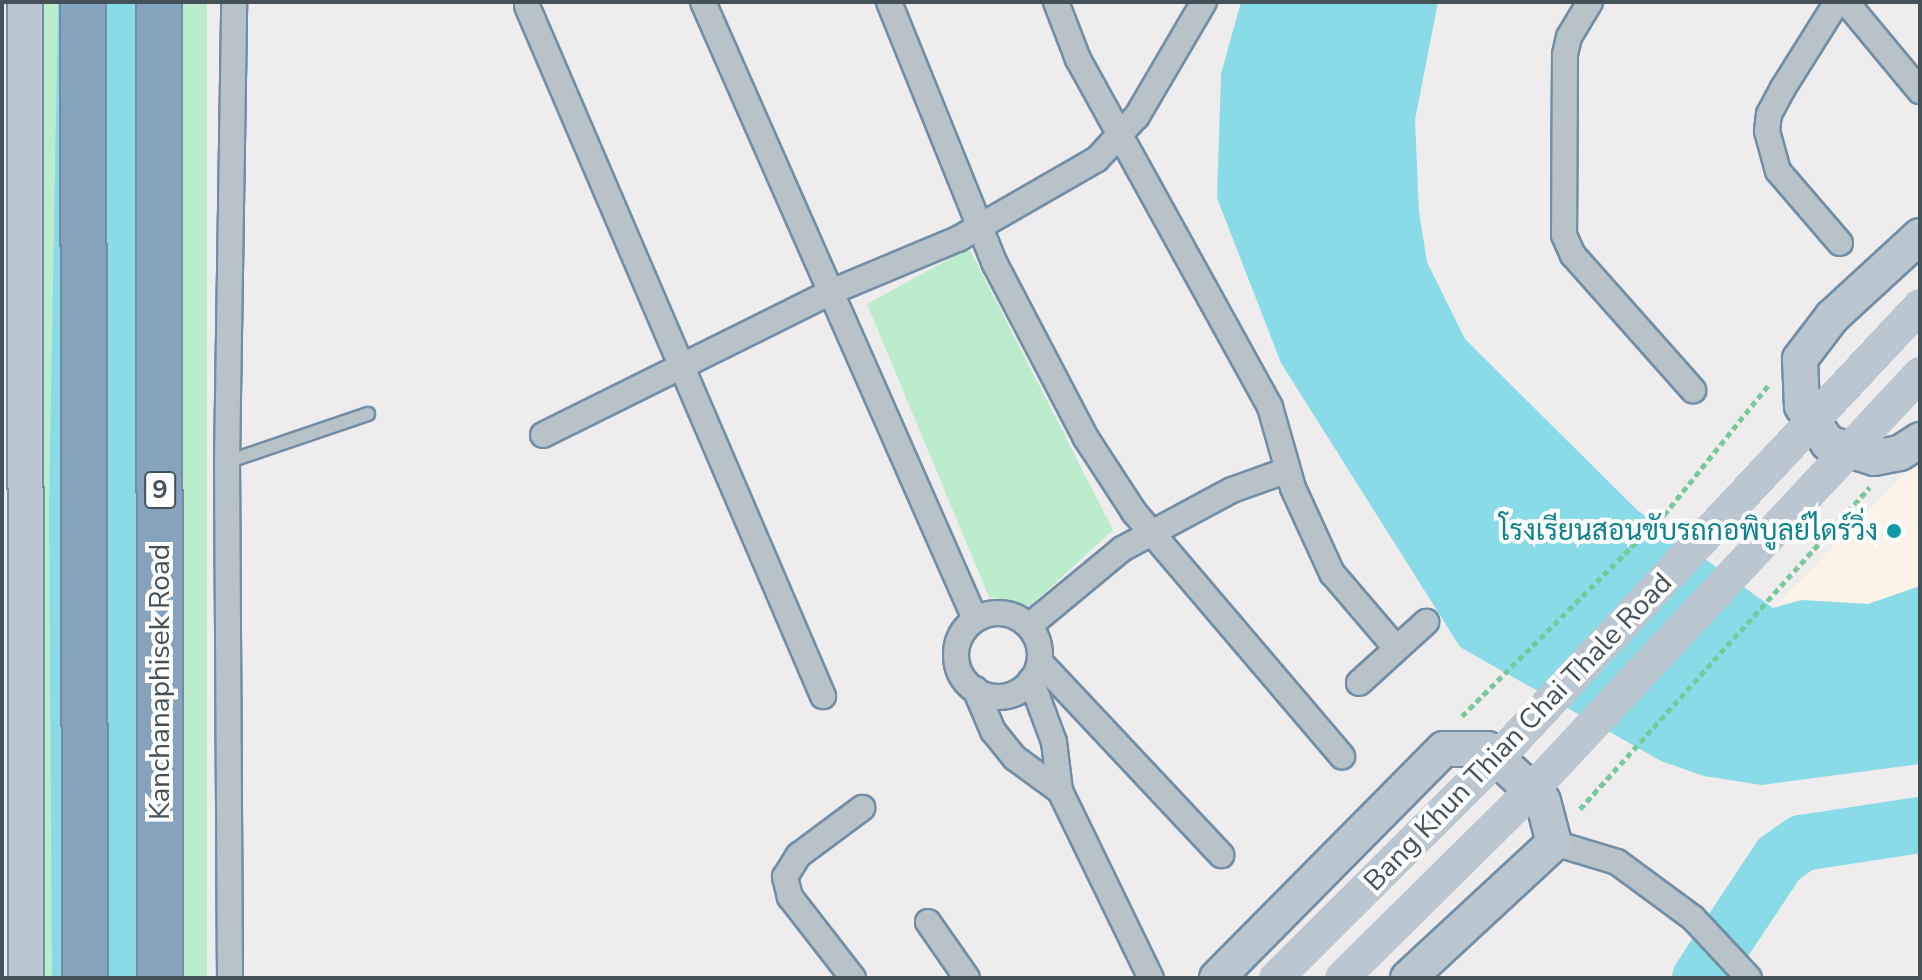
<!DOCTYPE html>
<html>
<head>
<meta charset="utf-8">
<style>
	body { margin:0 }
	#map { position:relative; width:1922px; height:980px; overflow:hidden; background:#efeced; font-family:"Nunito Sans",Sarabun,sans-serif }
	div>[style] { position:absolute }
	.commercial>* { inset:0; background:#fbf3e5 }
	.green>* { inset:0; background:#bbeccb; transform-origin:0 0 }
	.water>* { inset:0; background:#89dbe8 }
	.river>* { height:56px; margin:-28px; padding:0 28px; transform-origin:28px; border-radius:28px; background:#89dbe8 }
	.path>* { height:5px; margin-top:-2.5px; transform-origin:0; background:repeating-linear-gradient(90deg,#75c99a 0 6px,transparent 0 10px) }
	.roads { filter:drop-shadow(2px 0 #718ea6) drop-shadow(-2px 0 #718ea6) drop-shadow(0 2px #718ea6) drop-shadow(0 -2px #718ea6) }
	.service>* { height:12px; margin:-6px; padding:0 6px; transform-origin:6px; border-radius:6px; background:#b8c2c9 }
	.minor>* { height:24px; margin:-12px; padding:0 12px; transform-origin:12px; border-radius:12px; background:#b8c2c9 }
	.minor>.ring { margin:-12px; padding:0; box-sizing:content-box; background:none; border:24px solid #b8c2c9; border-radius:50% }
	.secondary>* { height:34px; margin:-17px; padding:0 17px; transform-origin:17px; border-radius:17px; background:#bac6d0 }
	.motorway>* { height:44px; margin:-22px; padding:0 22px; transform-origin:22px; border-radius:22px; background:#85a3ba }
	.secondary-bridge>* { height:34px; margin:-17px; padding:0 17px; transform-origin:17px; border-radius:17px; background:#bac6d0 }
	.dots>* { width:22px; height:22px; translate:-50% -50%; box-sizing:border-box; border:4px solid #fff; border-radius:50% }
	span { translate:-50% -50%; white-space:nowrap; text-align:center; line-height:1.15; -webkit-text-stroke:8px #fff; paint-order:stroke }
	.shield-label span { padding:2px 6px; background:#fff; border:2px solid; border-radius:6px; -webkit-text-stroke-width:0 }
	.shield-label { font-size:26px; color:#455159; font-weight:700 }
	.culture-label { font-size:28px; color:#0d838f }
	.right { translate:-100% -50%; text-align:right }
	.street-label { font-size:28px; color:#455159 }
	.frame { position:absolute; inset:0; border:4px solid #455159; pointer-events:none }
</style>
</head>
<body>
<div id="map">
	<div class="commercial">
		<div style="clip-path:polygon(1920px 458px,1920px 586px,1868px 604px,1802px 600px,1773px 608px)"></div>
	</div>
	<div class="green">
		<div style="left:38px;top:2px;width:169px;height:976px"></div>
		<div style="clip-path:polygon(969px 248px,1113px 530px,1030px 606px,989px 597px,867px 304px)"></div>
	</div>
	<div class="water">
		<div style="clip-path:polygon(58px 2px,181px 2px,183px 978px,52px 978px,49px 509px)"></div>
		<div style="clip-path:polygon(1241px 2px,1438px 2px,1415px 120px,1419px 212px,1427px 262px,1465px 339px,1637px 510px,1773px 608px,1802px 600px,1868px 604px,1920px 586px,1920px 764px,1762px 785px,1704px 776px,1661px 761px,1460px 647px,1281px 363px,1217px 198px,1221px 74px)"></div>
	</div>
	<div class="river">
		<div style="left:1700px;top:978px;width:143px;rotate:-56.4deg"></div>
		<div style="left:1779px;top:859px;width:28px;rotate:-35deg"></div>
		<div style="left:1802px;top:843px;width:119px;rotate:-8.7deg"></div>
	</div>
	<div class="path">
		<div style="left:1462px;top:716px;width:285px;rotate:-44.9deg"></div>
		<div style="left:1664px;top:515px;width:169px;rotate:-51.2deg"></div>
		<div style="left:1580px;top:809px;width:433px;rotate:-48deg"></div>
	</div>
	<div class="roads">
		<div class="service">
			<div style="left:227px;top:462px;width:149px;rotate:-18.8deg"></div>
		</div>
		<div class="minor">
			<div style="left:703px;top:2px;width:674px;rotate:66.21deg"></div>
			<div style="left:889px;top:2px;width:283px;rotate:68deg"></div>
			<div style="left:995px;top:264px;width:196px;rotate:62.4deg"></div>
			<div style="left:1086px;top:438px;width:88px;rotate:57deg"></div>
			<div style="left:1134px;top:512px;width:321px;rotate:49.6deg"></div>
			<div style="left:1056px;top:2px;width:61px;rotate:68.9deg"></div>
			<div style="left:1078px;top:59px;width:397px;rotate:61.1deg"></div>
			<div style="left:1270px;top:407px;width:84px;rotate:74.1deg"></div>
			<div style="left:1293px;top:488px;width:94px;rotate:65.4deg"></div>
			<div style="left:1332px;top:573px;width:99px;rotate:49.5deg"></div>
			<div style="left:1590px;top:2px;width:41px;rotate:121deg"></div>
			<div style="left:1569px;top:37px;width:18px;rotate:103deg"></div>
			<div style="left:1565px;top:55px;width:180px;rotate:90.3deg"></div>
			<div style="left:1564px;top:235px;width:22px;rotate:66deg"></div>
			<div style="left:1573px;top:255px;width:181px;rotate:48.4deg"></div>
			<div style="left:1837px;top:2px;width:102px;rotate:122.1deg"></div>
			<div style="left:1783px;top:88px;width:30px;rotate:118deg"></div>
			<div style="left:1769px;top:114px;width:17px;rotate:97deg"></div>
			<div style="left:1767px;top:131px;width:41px;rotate:74.6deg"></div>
			<div style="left:1778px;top:171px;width:95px;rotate:49.3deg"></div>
			<div style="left:1846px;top:2px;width:116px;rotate:50.3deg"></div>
			<div style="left:527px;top:6px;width:751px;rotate:66.78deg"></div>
			<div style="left:543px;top:435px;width:322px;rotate:-26.4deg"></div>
			<div style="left:831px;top:292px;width:138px;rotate:-22.7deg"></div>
			<div style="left:958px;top:239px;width:160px;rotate:-29.9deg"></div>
			<div style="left:1097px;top:159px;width:59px;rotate:-47.1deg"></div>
			<div style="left:1137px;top:116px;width:132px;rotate:-59.6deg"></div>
			<div class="ring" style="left:956px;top:613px;width:60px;height:60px"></div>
			<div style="left:1029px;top:626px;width:121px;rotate:-39.6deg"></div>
			<div style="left:1122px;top:549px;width:125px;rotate:-28.2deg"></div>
			<div style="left:1232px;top:490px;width:59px;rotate:-19.7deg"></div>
			<div style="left:1040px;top:662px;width:265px;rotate:46.8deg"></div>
			<div style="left:1031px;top:680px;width:66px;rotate:69.6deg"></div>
			<div style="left:1054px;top:742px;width:49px;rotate:83deg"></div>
			<div style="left:1060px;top:791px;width:208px;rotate:64.1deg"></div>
			<div style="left:1359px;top:683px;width:91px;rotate:-42.3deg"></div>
			<div style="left:975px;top:689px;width:46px;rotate:66.8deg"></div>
			<div style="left:993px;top:731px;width:35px;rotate:51deg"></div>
			<div style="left:1015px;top:758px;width:56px;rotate:36.3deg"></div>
			<div style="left:1554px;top:843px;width:66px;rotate:16.8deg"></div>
			<div style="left:1617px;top:862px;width:94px;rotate:36.4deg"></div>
			<div style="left:1693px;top:918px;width:82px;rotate:47deg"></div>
			<div style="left:928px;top:922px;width:68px;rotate:55.1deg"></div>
			<div style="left:230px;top:978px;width:516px;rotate:-90.33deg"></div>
			<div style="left:227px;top:462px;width:460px;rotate:-89.1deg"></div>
			<div style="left:853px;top:978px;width:103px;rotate:-127.9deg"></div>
			<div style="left:790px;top:897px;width:21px;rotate:-104deg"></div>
			<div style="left:785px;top:877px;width:26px;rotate:-58deg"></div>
			<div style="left:799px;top:855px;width:79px;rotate:-36.7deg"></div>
		</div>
		<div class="secondary">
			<div style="left:25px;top:2px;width:976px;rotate:89.94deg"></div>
			<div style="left:1920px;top:236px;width:120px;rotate:137.4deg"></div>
			<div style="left:1832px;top:317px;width:53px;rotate:127.3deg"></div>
			<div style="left:1800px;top:359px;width:47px;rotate:87.6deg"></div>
			<div style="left:1802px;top:406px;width:45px;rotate:54.9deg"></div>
			<div style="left:1828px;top:443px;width:48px;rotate:18.1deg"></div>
			<div style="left:1874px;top:458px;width:26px;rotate:-11deg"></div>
			<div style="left:1900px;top:453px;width:24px;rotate:-33deg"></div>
			<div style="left:1217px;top:978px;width:322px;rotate:-45.3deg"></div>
			<div style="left:1444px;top:749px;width:43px"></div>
			<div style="left:1487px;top:749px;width:76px;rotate:42.9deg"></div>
			<div style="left:1543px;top:801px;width:43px;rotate:75.3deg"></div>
			<div style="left:1554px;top:843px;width:199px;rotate:137.2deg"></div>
		</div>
		<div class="motorway">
			<div style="left:83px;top:2px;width:976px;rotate:89.88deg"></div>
			<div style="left:159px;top:2px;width:976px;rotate:89.94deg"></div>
		</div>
	</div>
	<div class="secondary-bridge">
		<div style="left:1276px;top:978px;width:322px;rotate:-44.9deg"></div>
		<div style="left:1504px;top:751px;width:609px;rotate:-46.93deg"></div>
		<div style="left:1342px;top:978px;width:262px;rotate:-44.7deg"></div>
		<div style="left:1528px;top:794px;width:575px;rotate:-46.97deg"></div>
	</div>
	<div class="dots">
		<div style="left:1894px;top:531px;background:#0f9aa8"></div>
	</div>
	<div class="shield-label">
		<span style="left:160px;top:490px">9</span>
	</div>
	<div class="culture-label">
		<span class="right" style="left:1878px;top:531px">โรงเรียนสอนขับรถกอพิบูลย์ไดร์วิ่ง</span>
	</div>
	<div class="street-label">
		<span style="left:160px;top:682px;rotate:-90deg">Kanchanaphisek Road</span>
		<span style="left:1518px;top:732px;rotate:-46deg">Bang Khun Thian Chai Thale Road</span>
	</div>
	<div class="frame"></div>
</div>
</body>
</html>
